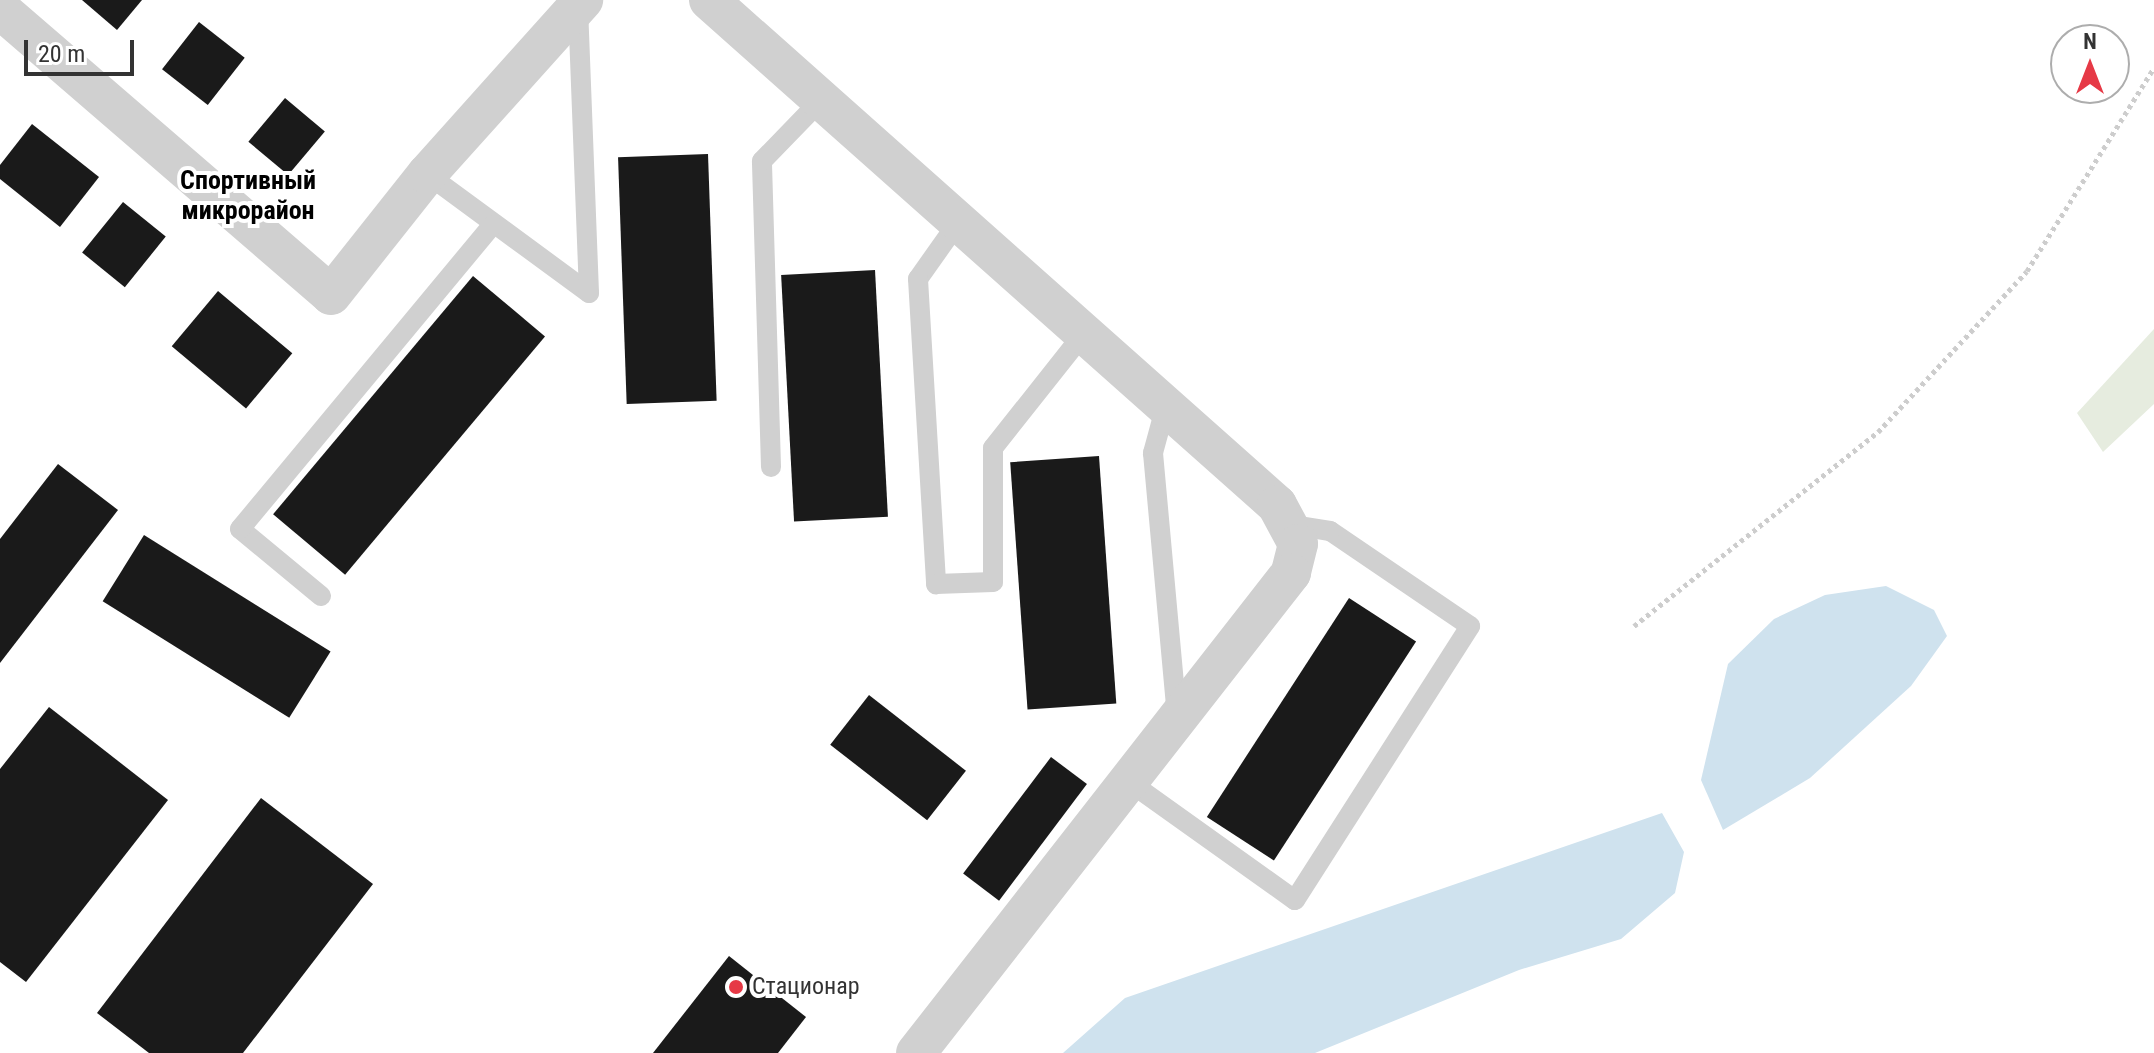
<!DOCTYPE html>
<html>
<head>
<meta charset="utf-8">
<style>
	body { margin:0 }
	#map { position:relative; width:2154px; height:1053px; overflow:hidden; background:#fff; font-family:"Roboto Condensed",sans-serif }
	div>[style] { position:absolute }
	.green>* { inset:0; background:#e6ecdf }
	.water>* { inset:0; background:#cfe2ee }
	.building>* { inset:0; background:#1a1a1a; transform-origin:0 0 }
	.path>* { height:5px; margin-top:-2.5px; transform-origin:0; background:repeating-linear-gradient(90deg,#cdcdcd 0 4px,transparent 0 8px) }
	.service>* { height:20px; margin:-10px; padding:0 10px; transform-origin:10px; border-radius:10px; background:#d0d0d0 }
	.minor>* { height:40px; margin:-20px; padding:0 20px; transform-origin:20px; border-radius:20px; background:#d0d0d0 }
	.dots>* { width:22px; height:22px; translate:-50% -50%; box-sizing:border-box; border:4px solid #fff; border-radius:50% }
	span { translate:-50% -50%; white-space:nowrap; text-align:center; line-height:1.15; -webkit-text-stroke:8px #fff; paint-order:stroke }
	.poi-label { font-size:24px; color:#333 }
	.left { translate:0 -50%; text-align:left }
	.neighbourhood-label { font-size:26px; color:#000; font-weight:700 }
	.north { position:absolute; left:2050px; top:24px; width:80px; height:80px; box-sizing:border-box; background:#fff; border:2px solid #adadad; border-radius:50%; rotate:0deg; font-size:22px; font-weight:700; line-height:32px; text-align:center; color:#333 }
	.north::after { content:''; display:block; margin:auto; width:28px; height:36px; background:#e63946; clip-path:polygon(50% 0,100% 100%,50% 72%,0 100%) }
	.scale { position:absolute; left:24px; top:40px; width:110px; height:36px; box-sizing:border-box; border:4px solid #333; border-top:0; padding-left:10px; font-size:24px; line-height:28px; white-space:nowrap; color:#333; -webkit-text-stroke:6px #fff; paint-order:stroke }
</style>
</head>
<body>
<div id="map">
	<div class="green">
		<div style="clip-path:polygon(2154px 329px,2154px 404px,2103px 452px,2077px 413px)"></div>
	</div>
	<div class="water">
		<div style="clip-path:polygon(1886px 586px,1934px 610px,1947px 636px,1911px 686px,1810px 778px,1723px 830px,1701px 780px,1728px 664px,1774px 619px,1825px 595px)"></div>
		<div style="clip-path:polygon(1662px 813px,1684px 852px,1675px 893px,1621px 939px,1519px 970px,1315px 1053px,1063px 1053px,1125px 998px)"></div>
	</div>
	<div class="building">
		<div style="clip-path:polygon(82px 0,142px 0,117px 30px)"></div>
		<div style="left:199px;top:22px;width:58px;height:60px;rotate:38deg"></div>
		<div style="left:285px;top:98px;width:52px;height:57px;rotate:40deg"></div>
		<div style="clip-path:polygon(32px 124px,99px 177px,60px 227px,0 179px,0 165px)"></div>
		<div style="left:708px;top:154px;width:247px;height:90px;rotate:88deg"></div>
		<div style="left:123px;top:202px;width:55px;height:65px;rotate:39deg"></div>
		<div style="left:875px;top:270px;width:247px;height:94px;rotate:87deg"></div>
		<div style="left:473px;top:276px;width:94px;height:311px;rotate:40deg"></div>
		<div style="left:218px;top:291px;width:97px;height:72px;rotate:40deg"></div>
		<div style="left:1099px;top:456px;width:248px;height:89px;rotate:86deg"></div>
		<div style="clip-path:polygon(58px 464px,118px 510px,0 663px,0 539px)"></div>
		<div style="left:144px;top:535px;width:220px;height:78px;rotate:32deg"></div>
		<div style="left:1349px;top:598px;width:80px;height:261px;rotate:33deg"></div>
		<div style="left:869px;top:695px;width:123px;height:63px;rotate:38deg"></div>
		<div style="clip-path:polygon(49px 707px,168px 800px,26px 982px,0 962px,0 769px)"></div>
		<div style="left:1051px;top:757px;width:45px;height:146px;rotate:37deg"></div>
		<div style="clip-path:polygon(261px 798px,373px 884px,243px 1053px,149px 1053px,97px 1013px)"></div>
		<div style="clip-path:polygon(729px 956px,806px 1017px,778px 1053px,653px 1053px)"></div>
	</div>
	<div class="path">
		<div style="left:1634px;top:626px;width:312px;rotate:-38.5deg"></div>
		<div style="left:1878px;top:432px;width:219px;rotate:-47.2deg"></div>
		<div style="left:2027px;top:271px;width:239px;rotate:-58deg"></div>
	</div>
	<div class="service">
		<div style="left:427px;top:174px;width:201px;rotate:36.3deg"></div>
		<div style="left:589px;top:293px;width:286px;rotate:-92.2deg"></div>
		<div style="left:959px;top:221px;width:71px;rotate:125.3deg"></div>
		<div style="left:918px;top:279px;width:306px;rotate:86.6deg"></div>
		<div style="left:936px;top:584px;width:57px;rotate:-2deg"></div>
		<div style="left:993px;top:582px;width:134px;rotate:-90deg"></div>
		<div style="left:993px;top:448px;width:147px;rotate:-51.6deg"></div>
		<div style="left:1166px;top:405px;width:50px;rotate:105.2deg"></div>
		<div style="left:1153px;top:453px;width:263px;rotate:84.8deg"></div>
		<div style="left:771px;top:467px;width:306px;rotate:-91.7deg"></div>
		<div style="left:762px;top:161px;width:86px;rotate:-45.9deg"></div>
		<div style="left:321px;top:596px;width:105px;rotate:-140.4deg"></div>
		<div style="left:240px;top:529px;width:395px;rotate:-50.3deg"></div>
		<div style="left:1128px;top:781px;width:205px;rotate:35.5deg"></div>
		<div style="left:1295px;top:900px;width:325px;rotate:-57.4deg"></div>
		<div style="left:1470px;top:626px;width:169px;rotate:-145.8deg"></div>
		<div style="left:1330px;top:531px;width:37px;rotate:-171deg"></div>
	</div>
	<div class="minor">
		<div style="left:709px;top:0;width:760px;rotate:41.64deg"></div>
		<div style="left:1277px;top:505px;width:44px;rotate:61.7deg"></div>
		<div style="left:1298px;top:544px;width:30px;rotate:104deg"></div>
		<div style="left:1291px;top:573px;width:609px;rotate:128deg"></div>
		<div style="left:0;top:9px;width:437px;rotate:40.8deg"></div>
		<div style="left:331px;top:295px;width:154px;rotate:-51.6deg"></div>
		<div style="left:427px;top:174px;width:234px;rotate:-48.1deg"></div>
	</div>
	<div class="dots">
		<div style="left:736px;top:987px;background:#e63946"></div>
	</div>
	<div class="poi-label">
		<span class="left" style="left:752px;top:987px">Стационар</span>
	</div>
	<div class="neighbourhood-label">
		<span style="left:248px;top:196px">Спортивный<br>микрорайон</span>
	</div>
	<div class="north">N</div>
	<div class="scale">20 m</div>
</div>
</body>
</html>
